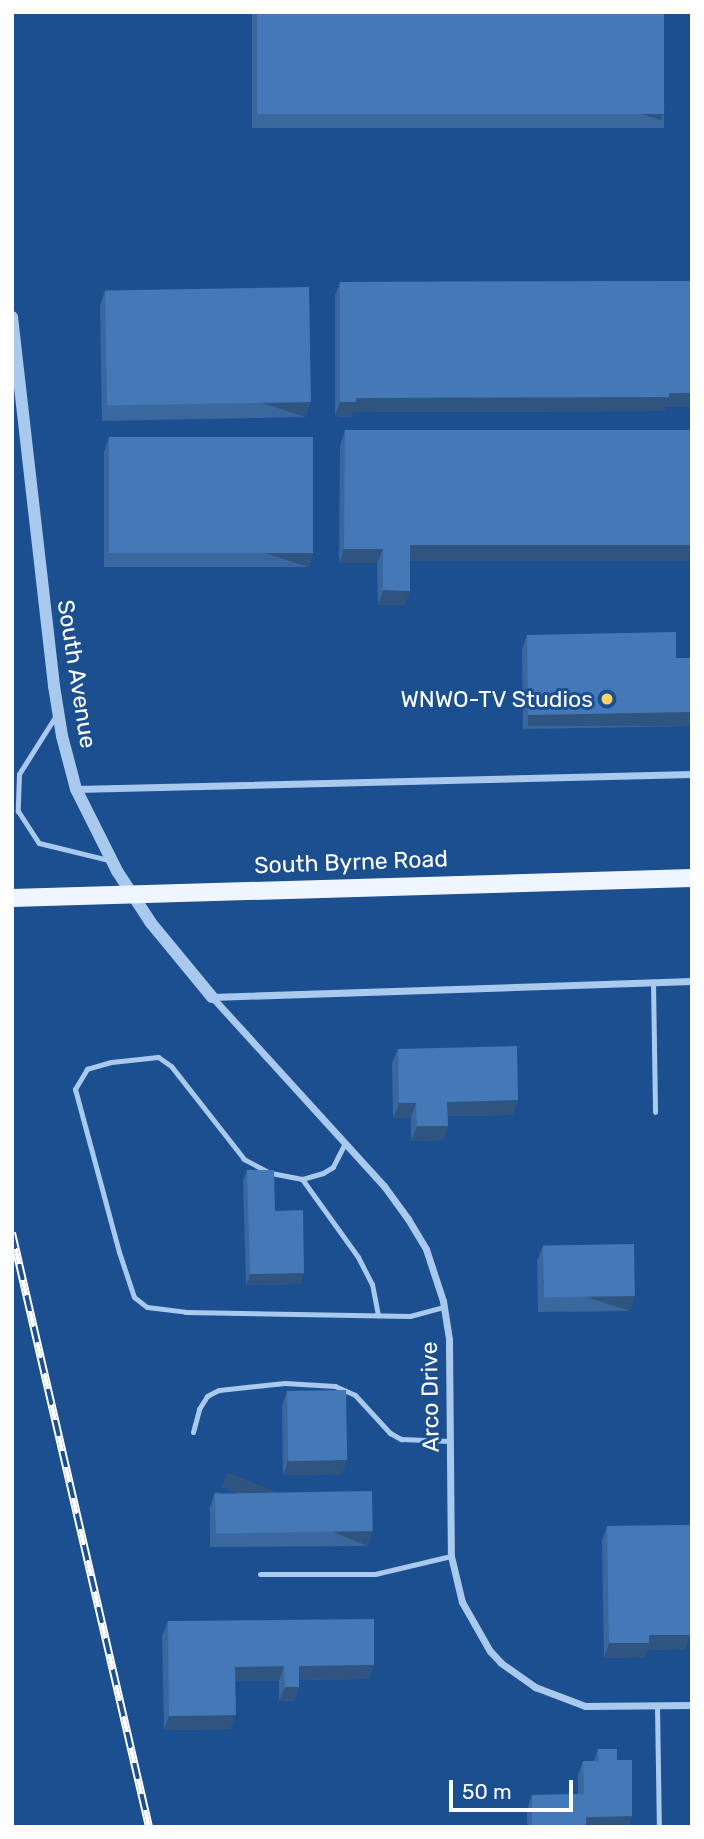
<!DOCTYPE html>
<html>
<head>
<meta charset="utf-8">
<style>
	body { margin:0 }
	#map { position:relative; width:704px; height:1839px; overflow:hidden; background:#1b4f8f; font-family:Rubik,sans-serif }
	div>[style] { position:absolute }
	.service>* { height:5px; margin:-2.5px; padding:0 2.5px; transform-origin:2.5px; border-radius:2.5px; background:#a9c9ee }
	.minor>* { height:7px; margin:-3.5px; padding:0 3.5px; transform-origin:3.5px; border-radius:3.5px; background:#a9c9ee }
	.tertiary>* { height:12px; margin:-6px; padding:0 6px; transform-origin:6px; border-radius:6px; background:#a9c9ee }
	.primary>* { height:18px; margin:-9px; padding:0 9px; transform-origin:9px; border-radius:9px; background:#f0f6ff }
	.rail>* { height:8px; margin-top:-4px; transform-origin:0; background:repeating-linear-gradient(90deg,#1b4f8f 0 16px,#fff 0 32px); box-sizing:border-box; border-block:2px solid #fff }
	.wall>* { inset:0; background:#3a679d; transform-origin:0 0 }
	.shaded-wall>* { inset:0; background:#305480; transform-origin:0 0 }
	.building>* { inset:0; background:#4478b7; transform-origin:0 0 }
	.dots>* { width:19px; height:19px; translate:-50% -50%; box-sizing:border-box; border:4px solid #1b4f8f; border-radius:50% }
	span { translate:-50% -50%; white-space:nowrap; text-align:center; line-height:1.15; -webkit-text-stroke:6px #1b4f8f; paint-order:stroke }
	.street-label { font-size:23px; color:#fff }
	.poi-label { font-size:23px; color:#fff }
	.right { translate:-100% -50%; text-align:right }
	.frame { position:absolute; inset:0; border:14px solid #fff; pointer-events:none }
	.scale { position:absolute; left:449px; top:1780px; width:124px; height:32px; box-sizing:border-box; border:4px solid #fff; border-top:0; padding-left:9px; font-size:21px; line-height:24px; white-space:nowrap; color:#fff; -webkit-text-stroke:5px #1b4f8f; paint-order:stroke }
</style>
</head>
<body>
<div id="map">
	<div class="service">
		<div style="left:55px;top:717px;width:67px;rotate:122.3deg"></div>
		<div style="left:19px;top:774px;width:37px;rotate:92deg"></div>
		<div style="left:18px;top:811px;width:38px;rotate:57deg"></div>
		<div style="left:39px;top:843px;width:71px;rotate:13.8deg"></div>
		<div style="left:653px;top:982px;width:130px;rotate:89.1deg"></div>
		<div style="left:345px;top:1143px;width:27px;rotate:117deg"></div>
		<div style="left:333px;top:1167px;width:12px;rotate:149deg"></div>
		<div style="left:323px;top:1173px;width:22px;rotate:164deg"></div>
		<div style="left:302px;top:1179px;width:96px;rotate:54.3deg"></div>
		<div style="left:358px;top:1257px;width:30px;rotate:63deg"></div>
		<div style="left:372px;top:1284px;width:32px;rotate:79deg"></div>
		<div style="left:302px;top:1179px;width:33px;rotate:-169deg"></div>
		<div style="left:270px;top:1173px;width:30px;rotate:-152deg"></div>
		<div style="left:244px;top:1159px;width:118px;rotate:-128.1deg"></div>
		<div style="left:171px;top:1066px;width:16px;rotate:-145deg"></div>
		<div style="left:158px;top:1057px;width:47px;rotate:173.9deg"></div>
		<div style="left:111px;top:1062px;width:25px;rotate:164deg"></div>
		<div style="left:87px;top:1069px;width:23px;rotate:121deg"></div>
		<div style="left:75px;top:1089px;width:169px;rotate:74.9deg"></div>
		<div style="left:119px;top:1252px;width:47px;rotate:71.6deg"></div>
		<div style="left:134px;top:1297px;width:16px;rotate:38deg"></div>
		<div style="left:147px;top:1307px;width:38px;rotate:7deg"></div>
		<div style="left:185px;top:1312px;width:225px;rotate:1deg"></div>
		<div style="left:410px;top:1316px;width:35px;rotate:-15deg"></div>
		<div style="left:193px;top:1432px;width:24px;rotate:-75deg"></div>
		<div style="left:199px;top:1409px;width:15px;rotate:-58deg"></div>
		<div style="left:207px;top:1396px;width:13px;rotate:-27deg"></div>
		<div style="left:219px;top:1390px;width:66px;rotate:-6.1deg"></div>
		<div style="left:285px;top:1383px;width:50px;rotate:3.4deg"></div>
		<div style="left:335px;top:1386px;width:22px;rotate:24deg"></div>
		<div style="left:355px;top:1395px;width:52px;rotate:47.4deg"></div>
		<div style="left:390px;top:1433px;width:13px;rotate:29deg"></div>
		<div style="left:401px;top:1439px;width:49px;rotate:2.3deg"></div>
		<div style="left:260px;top:1574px;width:115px"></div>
		<div style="left:375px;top:1574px;width:78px;rotate:-13.3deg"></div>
		<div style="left:657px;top:1706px;width:121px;rotate:89.1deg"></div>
	</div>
	<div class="minor">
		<div style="left:76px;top:789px;width:616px;rotate:-1.39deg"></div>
		<div style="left:212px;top:997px;width:256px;rotate:47.7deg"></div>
		<div style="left:384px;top:1186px;width:41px;rotate:54deg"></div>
		<div style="left:408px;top:1219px;width:35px;rotate:59deg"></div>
		<div style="left:426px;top:1249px;width:55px;rotate:71.9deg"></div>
		<div style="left:443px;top:1301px;width:39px;rotate:81deg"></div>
		<div style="left:449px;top:1340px;width:216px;rotate:89.5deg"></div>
		<div style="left:451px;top:1556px;width:47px;rotate:76.6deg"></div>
		<div style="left:462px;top:1602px;width:56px;rotate:60.3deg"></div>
		<div style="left:490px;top:1651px;width:16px;rotate:47deg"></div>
		<div style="left:501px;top:1663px;width:42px;rotate:35.2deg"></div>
		<div style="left:535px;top:1687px;width:53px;rotate:20.8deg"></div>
		<div style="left:585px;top:1706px;width:107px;rotate:-0.5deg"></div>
		<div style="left:212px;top:997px;width:480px;rotate:-1.9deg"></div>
	</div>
	<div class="tertiary">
		<div style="left:12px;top:317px;width:371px;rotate:83.5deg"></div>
		<div style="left:54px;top:686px;width:51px;rotate:80.9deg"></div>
		<div style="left:62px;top:736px;width:55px;rotate:75.2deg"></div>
		<div style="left:76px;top:789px;width:92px;rotate:63.4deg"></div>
		<div style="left:117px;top:871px;width:62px;rotate:56.8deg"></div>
		<div style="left:151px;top:923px;width:96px;rotate:50.5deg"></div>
	</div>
	<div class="primary">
		<div style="left:12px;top:898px;width:680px;rotate:-1.68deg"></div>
	</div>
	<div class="rail">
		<div style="left:12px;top:1233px;width:610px;rotate:77.01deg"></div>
	</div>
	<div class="wall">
		<div style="left:252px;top:12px;width:412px;height:116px"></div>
		<div style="clip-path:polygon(692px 281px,692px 407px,665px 407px,664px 411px,353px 412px,351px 417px,335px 416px,335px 296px,340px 282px)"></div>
		<div style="clip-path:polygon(105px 291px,306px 417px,102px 421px,100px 305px)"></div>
		<div style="clip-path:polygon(345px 430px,692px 559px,410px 560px,405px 605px,378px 605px,377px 563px,339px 563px,340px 445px)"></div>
		<div style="clip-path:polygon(109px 437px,309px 567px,104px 567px,104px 452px)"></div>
		<div style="clip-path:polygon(527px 635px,676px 658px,692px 658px,692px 726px,523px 729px,522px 649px)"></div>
		<div style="clip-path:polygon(398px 1049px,513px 1115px,448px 1116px,443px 1140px,411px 1141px,411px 1117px,393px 1118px,392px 1063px)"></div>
		<div style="clip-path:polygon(247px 1170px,275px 1211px,304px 1273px,300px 1284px,246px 1285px,243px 1181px)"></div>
		<div style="clip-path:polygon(543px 1246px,630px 1311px,538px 1312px,537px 1260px)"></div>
		<div style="clip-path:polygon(287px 1391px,342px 1474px,283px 1475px,282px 1406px)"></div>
		<div style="clip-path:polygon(215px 1492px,373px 1531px,367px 1546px,210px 1547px,210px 1507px)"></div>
		<div style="clip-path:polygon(692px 1525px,692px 1633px,690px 1633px,685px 1649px,647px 1650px,644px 1657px,604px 1658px,602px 1540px,607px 1526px)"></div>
		<div style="clip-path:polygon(168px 1621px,369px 1679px,299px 1680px,299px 1687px,294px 1701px,279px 1701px,279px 1681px,235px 1681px,230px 1729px,164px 1730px,162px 1636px)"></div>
		<div style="clip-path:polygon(598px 1749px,617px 1760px,632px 1816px,628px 1827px,527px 1827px,527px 1809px,532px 1795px,578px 1794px,578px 1775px,583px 1761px,594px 1761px)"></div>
	</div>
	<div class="shaded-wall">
		<div style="left:666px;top:105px;width:16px;height:407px;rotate:108deg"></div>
		<div style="clip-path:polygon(692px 393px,692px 407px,665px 407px,664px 411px,353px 412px,351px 417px,335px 416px,340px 402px,356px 398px)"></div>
		<div style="left:311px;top:402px;width:16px;height:204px;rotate:108deg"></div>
		<div style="left:410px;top:545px;width:282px;height:16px"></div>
		<div style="clip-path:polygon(344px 549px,383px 549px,377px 563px,339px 563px)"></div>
		<div style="left:314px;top:552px;width:16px;height:205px;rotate:108deg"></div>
		<div style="clip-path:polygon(383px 590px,410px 591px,405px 605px,378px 605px)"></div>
		<div style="left:692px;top:712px;width:14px;height:164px;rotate:90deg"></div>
		<div style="clip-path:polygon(518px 1100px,513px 1115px,442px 1116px,447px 1102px)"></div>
		<div style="clip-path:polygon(399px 1103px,416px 1103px,411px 1117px,393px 1118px)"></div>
		<div style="clip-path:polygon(417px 1126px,448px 1126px,443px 1140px,411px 1141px)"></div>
		<div style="clip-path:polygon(304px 1273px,300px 1284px,246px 1285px,250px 1274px)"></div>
		<div style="left:635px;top:1296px;width:16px;height:92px;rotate:108deg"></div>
		<div style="clip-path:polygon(347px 1460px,342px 1474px,283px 1475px,288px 1461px)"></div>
		<div style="left:373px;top:1531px;width:16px;height:157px;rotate:112deg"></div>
		<div style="clip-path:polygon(690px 1619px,692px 1619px,692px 1633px,685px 1633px)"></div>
		<div style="clip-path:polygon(649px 1635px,690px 1635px,685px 1649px,647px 1650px,644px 1657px,604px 1658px,609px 1643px)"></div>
		<div style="clip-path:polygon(374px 1665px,369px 1679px,293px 1680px,299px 1666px)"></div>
		<div style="clip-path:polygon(284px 1666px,279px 1681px,230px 1681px,235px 1667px)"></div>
		<div style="clip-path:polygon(285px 1687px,299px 1687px,294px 1701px,279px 1701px)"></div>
		<div style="clip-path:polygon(236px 1715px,230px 1729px,164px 1730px,169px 1716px)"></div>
		<div style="clip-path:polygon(632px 1816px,628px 1827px,582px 1827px,586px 1817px)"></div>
	</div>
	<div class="building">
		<div style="left:257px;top:12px;width:407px;height:102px"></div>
		<div style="clip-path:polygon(692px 281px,692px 393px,669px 393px,669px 397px,356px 398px,356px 402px,340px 402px,340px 282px)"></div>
		<div style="left:309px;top:287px;width:115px;height:204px;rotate:89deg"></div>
		<div style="clip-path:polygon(345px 430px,692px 430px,692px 545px,410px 545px,410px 591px,383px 590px,383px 549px,344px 549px)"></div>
		<div style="left:109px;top:437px;width:204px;height:116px"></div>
		<div style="clip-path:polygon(676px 632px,676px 658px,692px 658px,692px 712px,528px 715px,527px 635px)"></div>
		<div style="clip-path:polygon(517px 1046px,518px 1100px,447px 1102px,448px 1126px,417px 1126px,416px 1103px,399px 1103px,398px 1049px)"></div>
		<div style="clip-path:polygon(247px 1170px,274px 1170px,275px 1211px,303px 1210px,304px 1273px,250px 1274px)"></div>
		<div style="left:634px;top:1244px;width:52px;height:91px;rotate:89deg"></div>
		<div style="left:346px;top:1390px;width:70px;height:59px;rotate:89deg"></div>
		<div style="left:372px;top:1491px;width:40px;height:157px;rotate:89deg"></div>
		<div style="clip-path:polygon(692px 1525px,692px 1619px,690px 1619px,690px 1635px,649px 1635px,649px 1643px,609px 1643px,607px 1526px)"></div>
		<div style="clip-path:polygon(374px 1619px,374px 1665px,299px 1666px,299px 1687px,285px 1687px,284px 1666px,235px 1667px,236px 1715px,169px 1716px,168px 1621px)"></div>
		<div style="clip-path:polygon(598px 1749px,617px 1749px,617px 1760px,632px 1760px,632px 1816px,586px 1817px,586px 1827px,532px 1827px,532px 1795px,584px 1794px,583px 1761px,599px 1761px)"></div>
	</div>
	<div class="dots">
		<div style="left:607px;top:699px;background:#ffd166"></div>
	</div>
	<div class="street-label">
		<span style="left:77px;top:674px;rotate:81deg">South Avenue</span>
		<span style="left:351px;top:862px;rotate:-2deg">South Byrne Road</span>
		<span style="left:430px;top:1397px;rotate:-91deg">Arco Drive</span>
	</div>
	<div class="poi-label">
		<span class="right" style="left:593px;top:699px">WNWO-TV Studios</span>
	</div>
	<div class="frame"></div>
	<div class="scale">50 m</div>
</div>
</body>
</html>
